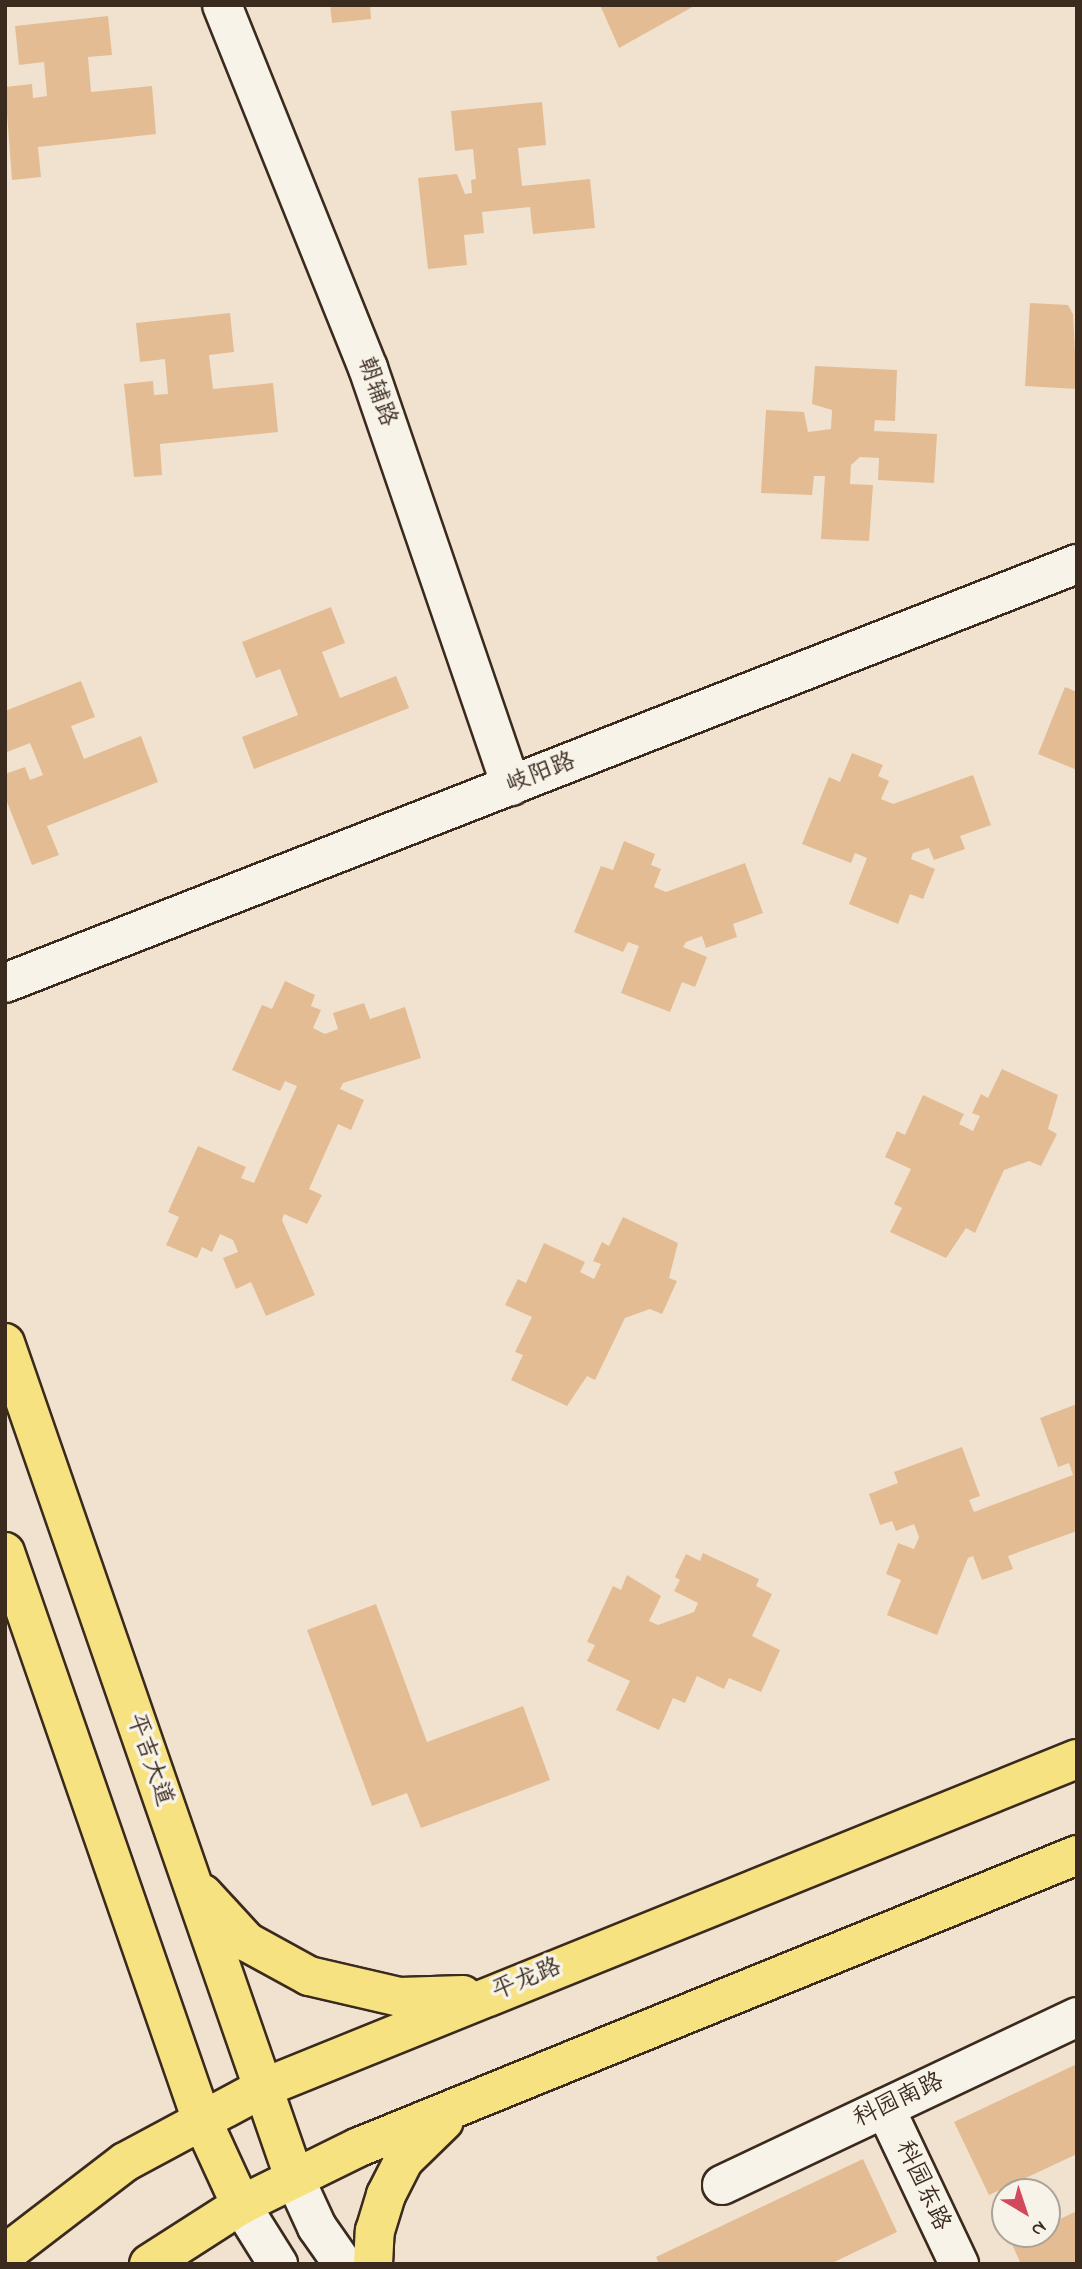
<!DOCTYPE html>
<html>
<head>
<meta charset="utf-8">
<style>
	body { margin:0 }
	#map { position:relative; width:1082px; height:2269px; overflow:hidden; background:#f1e2cf; font-family:"Indie Flower","LXGW WenKai TC",sans-serif }
	div>[style] { position:absolute }
	.building>* { inset:0; background:#e3bc94 }
	.roads { filter:drop-shadow(2px 0 #3b2a1e) drop-shadow(-2px 0 #3b2a1e) drop-shadow(0 2px #3b2a1e) drop-shadow(0 -2px #3b2a1e) }
	.minor>* { height:38px; margin:-19px; padding:0 19px; transform-origin:19px; border-radius:19px; background:#f7f3e8 }
	.major>* { height:38px; margin:-19px; padding:0 19px; transform-origin:19px; border-radius:19px; background:#f7e281 }
	span { translate:-50% -50%; white-space:nowrap; text-align:center; line-height:1.15; -webkit-text-stroke:7px #f7f3e8; paint-order:stroke }
	.street-label { font-size:24px; color:#3b2a1e }
	.frame { position:absolute; inset:0; border:7px solid #3b2a1e; pointer-events:none }
	.north { position:absolute; left:991px; top:2178px; width:70px; height:70px; box-sizing:border-box; background:#f7f3e8; border:2px solid #aca397; border-radius:50%; rotate:141deg; font-size:19px; font-weight:700; line-height:28px; text-align:center; color:#3b2a1e }
	.north::after { content:''; display:block; margin:auto; width:24px; height:32px; background:#d1495b; clip-path:polygon(50% 0,100% 100%,50% 72%,0 100%) }
</style>
</head>
<body>
<div id="map">
	<div class="building">
		<div style="clip-path:polygon(330px 5px,370px 5px,371px 19px,332px 23px)"></div>
		<div style="clip-path:polygon(600px 5px,696px 5px,619px 48px)"></div>
		<div style="clip-path:polygon(108px 16px,112px 55px,88px 57px,91px 92px,152px 86px,156px 134px,38px 147px,41px 177px,12px 180px,5px 87px,32px 84px,33px 98px,47px 96px,44px 62px,19px 65px,15px 26px)"></div>
		<div style="clip-path:polygon(542px 102px,546px 145px,518px 148px,522px 186px,590px 179px,595px 228px,533px 234px,530px 207px,482px 212px,484px 233px,464px 235px,467px 265px,428px 269px,418px 178px,457px 174px,465px 194px,472px 193px,471px 180px,476px 179px,473px 149px,455px 151px,451px 111px)"></div>
		<div style="clip-path:polygon(1030px 303px,1068px 305px,1073px 314px,1077px 389px,1025px 386px)"></div>
		<div style="clip-path:polygon(230px 313px,234px 352px,209px 355px,213px 389px,273px 383px,278px 432px,160px 444px,162px 475px,134px 477px,124px 384px,153px 381px,154px 395px,168px 394px,165px 359px,140px 362px,136px 323px)"></div>
		<div style="clip-path:polygon(815px 366px,897px 370px,895px 421px,875px 420px,874px 431px,937px 434px,934px 483px,878px 480px,879px 458px,860px 457px,851px 465px,850px 484px,873px 485px,869px 541px,821px 539px,825px 476px,814px 476px,812px 495px,761px 493px,766px 410px,804px 412px,808px 432px,831px 429px,832px 410px,812px 404px)"></div>
		<div style="clip-path:polygon(331px 607px,345px 643px,322px 652px,340px 698px,396px 676px,409px 708px,254px 769px,242px 737px,298px 715px,280px 669px,256px 678px,242px 642px)"></div>
		<div style="clip-path:polygon(81px 681px,95px 717px,71px 726px,84px 759px,141px 736px,158px 782px,47px 826px,59px 855px,32px 865px,5px 797px,5px 774px,25px 767px,30px 780px,43px 775px,30px 743px,7px 752px,5px 711px)"></div>
		<div style="clip-path:polygon(1065px 687px,1077px 692px,1077px 770px,1038px 754px)"></div>
		<div style="clip-path:polygon(852px 753px,883px 765px,878px 776px,889px 781px,881px 799px,893px 804px,973px 775px,991px 825px,960px 836px,965px 849px,934px 860px,929px 848px,913px 853px,911px 859px,935px 869px,923px 899px,910px 894px,898px 924px,849px 904px,867px 858px,855px 853px,851px 863px,802px 844px,829px 777px,840px 782px)"></div>
		<div style="clip-path:polygon(624px 841px,655px 854px,651px 865px,661px 869px,654px 887px,666px 892px,745px 863px,763px 913px,733px 924px,737px 937px,706px 948px,702px 936px,686px 942px,683px 947px,707px 957px,695px 987px,682px 982px,670px 1012px,621px 993px,639px 946px,628px 942px,623px 952px,574px 932px,601px 866px,613px 870px)"></div>
		<div style="clip-path:polygon(285px 981px,315px 995px,311px 1006px,321px 1010px,313px 1028px,325px 1034px,338px 1029px,333px 1013px,364px 1003px,370px 1019px,405px 1007px,421px 1058px,343px 1083px,340px 1089px,364px 1100px,351px 1130px,338px 1124px,309px 1189px,322px 1195px,307px 1224px,284px 1214px,282px 1220px,315px 1295px,266px 1316px,251px 1282px,236px 1289px,223px 1258px,238px 1252px,233px 1240px,220px 1234px,212px 1252px,202px 1247px,197px 1258px,166px 1245px,179px 1217px,168px 1212px,198px 1146px,246px 1167px,241px 1178px,254px 1183px,275px 1135px,297px 1086px,285px 1081px,280px 1091px,232px 1070px,262px 1005px,272px 1009px)"></div>
		<div style="clip-path:polygon(1002px 1069px,1058px 1095px,1048px 1129px,1057px 1134px,1041px 1166px,1029px 1161px,1004px 1170px,975px 1233px,966px 1228px,946px 1258px,890px 1232px,902px 1208px,894px 1204px,911px 1169px,885px 1157px,897px 1131px,905px 1135px,923px 1095px,964px 1114px,959px 1124px,973px 1131px,980px 1116px,972px 1113px,981px 1094px,988px 1098px)"></div>
		<div style="clip-path:polygon(623px 1217px,678px 1243px,669px 1278px,677px 1281px,662px 1314px,650px 1309px,625px 1318px,595px 1380px,587px 1376px,567px 1406px,511px 1380px,523px 1355px,515px 1352px,532px 1317px,505px 1305px,518px 1279px,526px 1283px,544px 1243px,585px 1262px,580px 1272px,594px 1279px,601px 1264px,593px 1261px,602px 1242px,609px 1246px)"></div>
		<div style="clip-path:polygon(1077px 1404px,1077px 1531px,1008px 1556px,1013px 1569px,982px 1580px,973px 1556px,968px 1558px,937px 1635px,887px 1615px,901px 1580px,886px 1574px,898px 1543px,914px 1549px,919px 1537px,914px 1524px,896px 1531px,892px 1521px,880px 1525px,869px 1494px,898px 1483px,894px 1472px,962px 1447px,980px 1496px,969px 1500px,974px 1512px,1073px 1475px,1069px 1463px,1058px 1467px,1040px 1418px)"></div>
		<div style="clip-path:polygon(703px 1553px,759px 1579px,756px 1586px,772px 1594px,752px 1636px,780px 1650px,761px 1692px,729px 1678px,724px 1689px,697px 1676px,685px 1703px,673px 1698px,659px 1730px,616px 1710px,630px 1681px,587px 1661px,595px 1645px,587px 1642px,613px 1586px,621px 1590px,627px 1575px,661px 1596px,649px 1621px,658px 1625px,694px 1612px,698px 1603px,674px 1591px,680px 1580px,675px 1577px,686px 1554px,700px 1561px)"></div>
		<div style="clip-path:polygon(376px 1604px,427px 1742px,523px 1706px,550px 1780px,421px 1828px,407px 1793px,372px 1806px,307px 1630px)"></div>
		<div style="clip-path:polygon(1077px 2064px,1077px 2154px,989px 2195px,954px 2122px)"></div>
		<div style="clip-path:polygon(863px 2159px,897px 2232px,830px 2264px,659px 2264px,656px 2257px)"></div>
		<div style="clip-path:polygon(1077px 2211px,1077px 2264px,1021px 2264px,1011px 2242px,1047px 2234px,1047px 2225px)"></div>
	</div>
	<div class="roads">
		<div class="minor">
			<div style="left:222px;top:5px;width:391px;rotate:68.1deg"></div>
			<div style="left:368px;top:368px;width:442px;rotate:71.1deg"></div>
			<div style="left:5px;top:983px;width:1151px;rotate:-21.35deg"></div>
			<div style="left:885px;top:2108px;width:173px;rotate:64.6deg"></div>
			<div style="left:294px;top:2177px;width:55px;rotate:65.3deg"></div>
			<div style="left:317px;top:2227px;width:45px;rotate:54.9deg"></div>
			<div style="left:722px;top:2185px;width:393px;rotate:-25.3deg"></div>
			<div style="left:241px;top:2205px;width:70px;rotate:57.9deg"></div>
		</div>
		<div class="major">
			<div style="left:5px;top:1343px;width:883px;rotate:70.89deg"></div>
			<div style="left:5px;top:1552px;width:599px;rotate:70.9deg"></div>
			<div style="left:201px;top:2118px;width:96px;rotate:65.3deg"></div>
			<div style="left:203px;top:1894px;width:65px;rotate:47.5deg"></div>
			<div style="left:247px;top:1942px;width:71px;rotate:28.7deg"></div>
			<div style="left:309px;top:1976px;width:93px;rotate:13deg"></div>
			<div style="left:400px;top:1997px;width:63px;rotate:-1.8deg"></div>
			<div style="left:5px;top:2254px;width:151px;rotate:-37.5deg"></div>
			<div style="left:125px;top:2162px;width:157px;rotate:-28.2deg"></div>
			<div style="left:263px;top:2088px;width:878px;rotate:-22.01deg"></div>
			<div style="left:149px;top:2264px;width:109px;rotate:-32.7deg"></div>
			<div style="left:241px;top:2205px;width:131px;rotate:-26.2deg"></div>
			<div style="left:359px;top:2147px;width:775px;rotate:-22.13deg"></div>
			<div style="left:373px;top:2264px;width:33px;rotate:-87deg"></div>
			<div style="left:375px;top:2231px;width:38px;rotate:-73deg"></div>
			<div style="left:386px;top:2195px;width:38px;rotate:-63deg"></div>
			<div style="left:403px;top:2161px;width:57px;rotate:-44.3deg"></div>
		</div>
	</div>
	<div class="street-label">
		<span style="left:376px;top:392px;rotate:70deg">朝辅路</span>
		<span style="left:541px;top:774px;rotate:-21deg">岐阳路</span>
		<span style="left:149px;top:1760px;rotate:71deg">平吉大道</span>
		<span style="left:527px;top:1980px;rotate:-22deg">平龙路</span>
		<span style="left:899px;top:2101px;rotate:-25deg">科园南路</span>
		<span style="left:922px;top:2186px;rotate:65deg">科园东路</span>
	</div>
	<div class="frame"></div>
	<div class="north">N</div>
</div>
</body>
</html>
